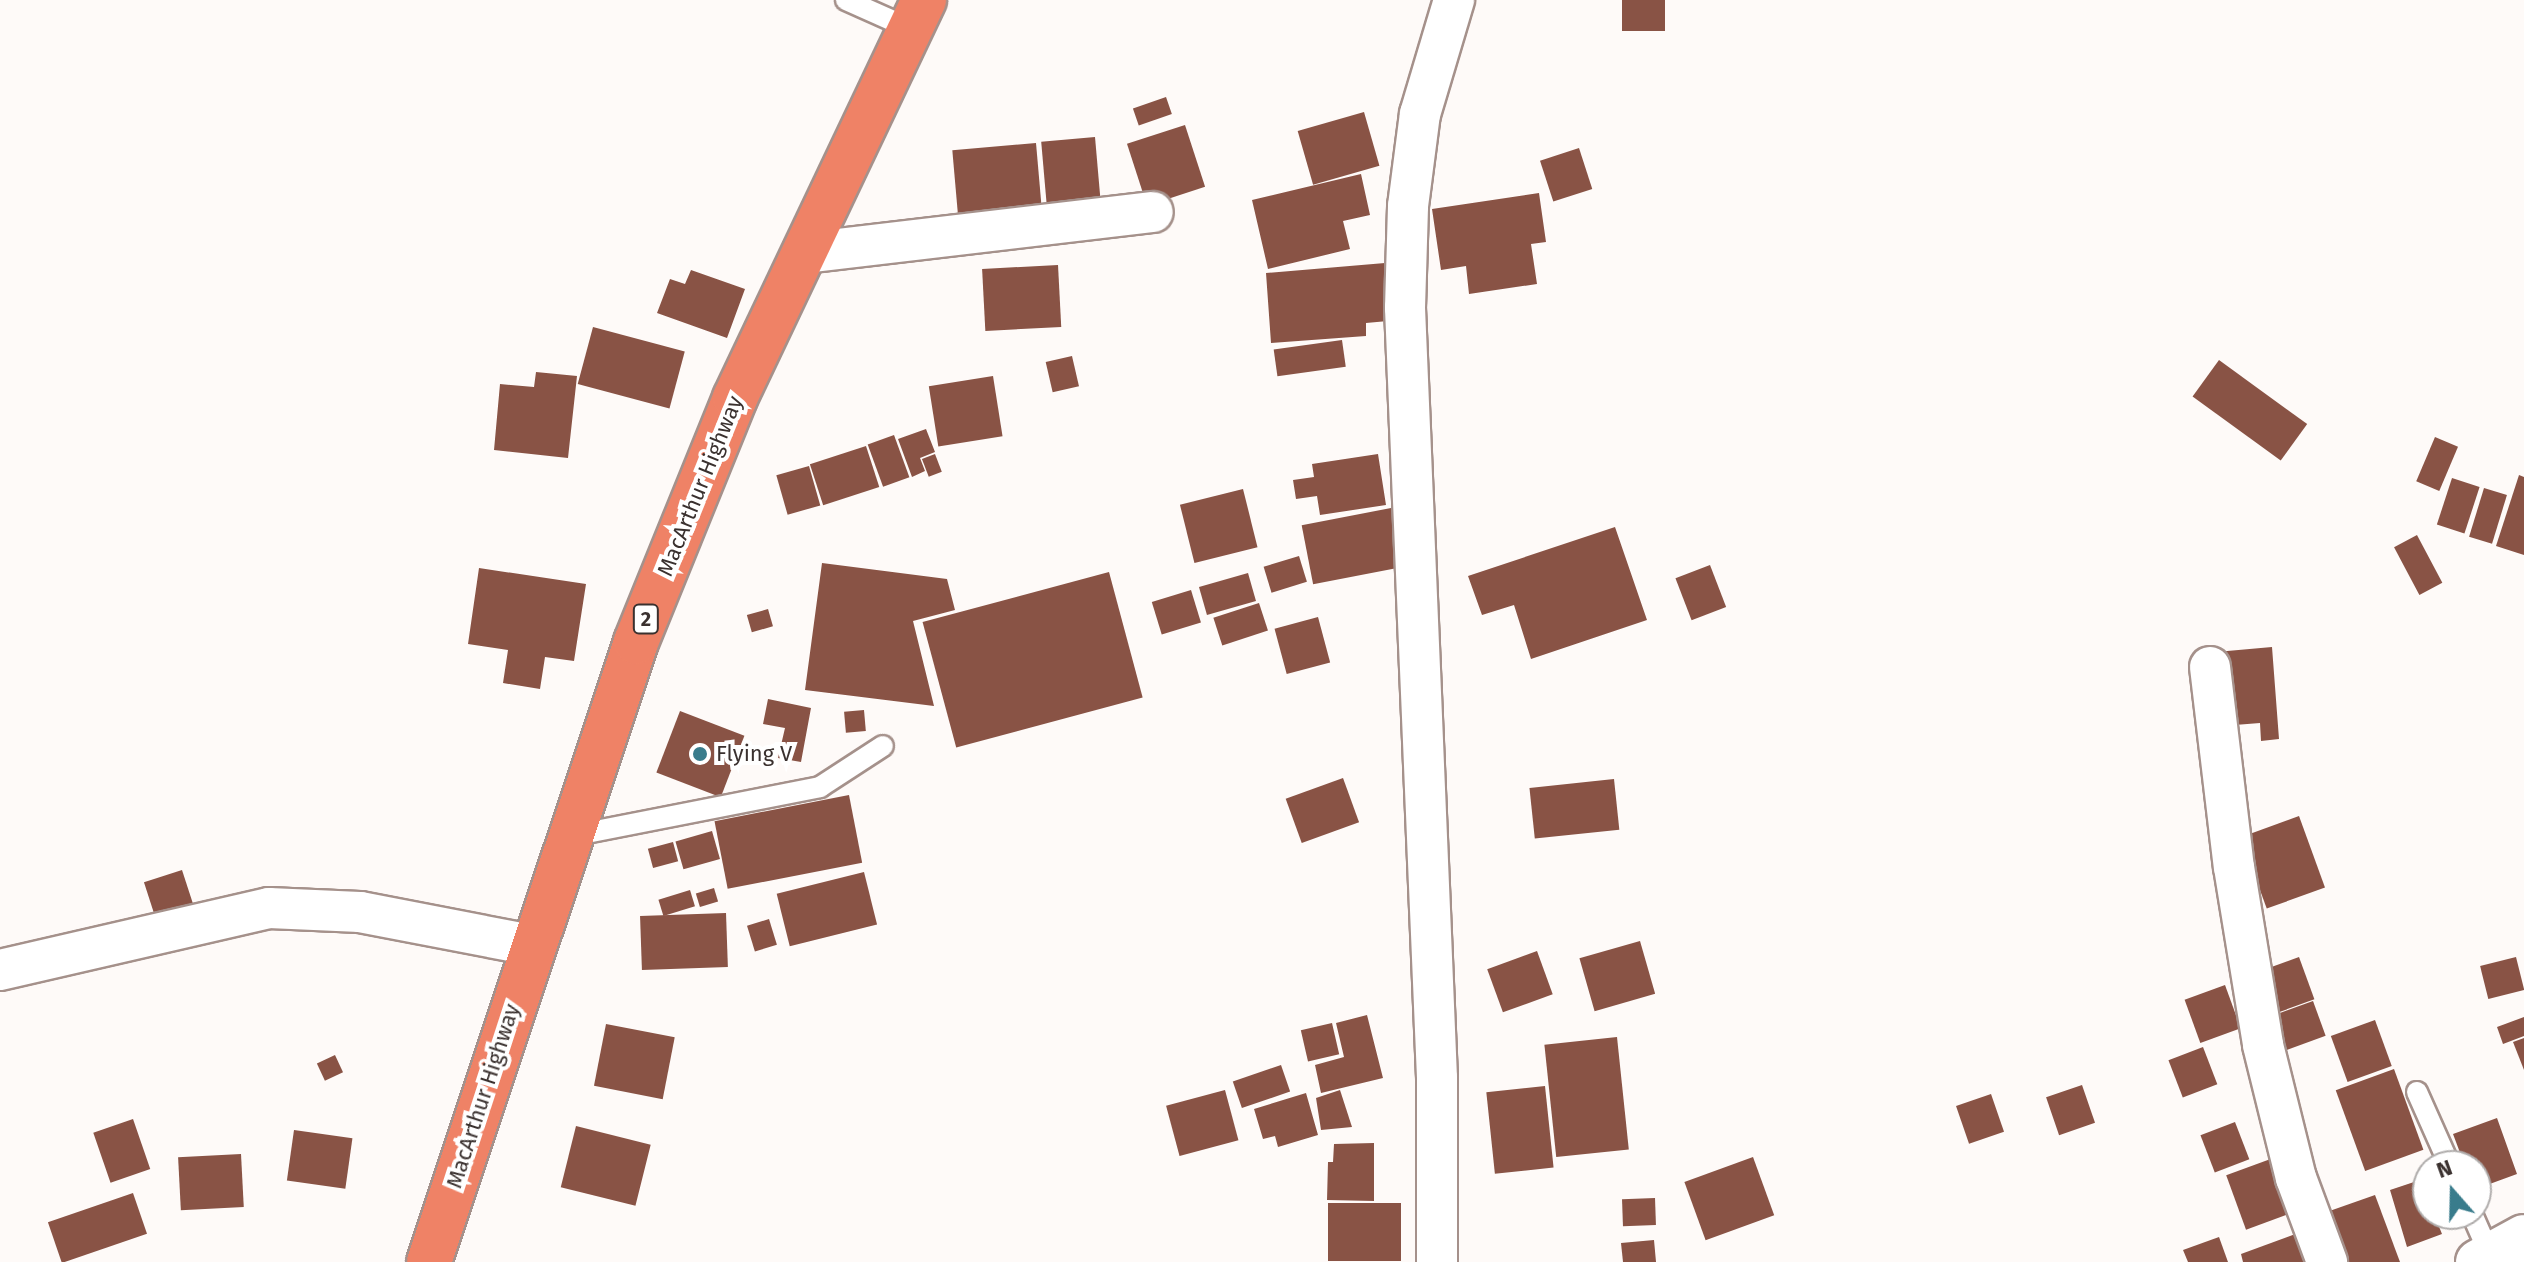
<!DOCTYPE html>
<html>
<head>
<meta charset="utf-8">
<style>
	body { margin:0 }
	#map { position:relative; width:2524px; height:1262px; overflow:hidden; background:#fefaf8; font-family:"Fira Sans",sans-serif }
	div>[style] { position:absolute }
	.building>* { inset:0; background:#895345; transform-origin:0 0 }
	.roads { filter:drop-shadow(2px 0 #a5918b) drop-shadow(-2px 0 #a5918b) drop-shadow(0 2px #a5918b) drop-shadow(0 -2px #a5918b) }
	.service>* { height:20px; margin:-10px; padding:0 10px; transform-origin:10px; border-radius:10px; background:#fff }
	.minor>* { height:40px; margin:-20px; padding:0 20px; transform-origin:20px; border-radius:20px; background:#fff }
	.tertiary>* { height:44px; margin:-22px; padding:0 22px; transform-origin:22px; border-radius:22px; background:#fff }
	.trunk>* { height:44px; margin:-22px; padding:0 22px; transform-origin:22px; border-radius:22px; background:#ef8266 }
	.dots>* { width:22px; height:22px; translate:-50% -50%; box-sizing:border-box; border:4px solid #fff; border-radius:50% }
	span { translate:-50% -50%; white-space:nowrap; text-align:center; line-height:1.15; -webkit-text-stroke:8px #fff; paint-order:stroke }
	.shield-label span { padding:2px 6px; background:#fff; border:2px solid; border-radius:6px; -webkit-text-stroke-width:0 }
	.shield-label { font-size:20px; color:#3a312f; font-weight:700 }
	.street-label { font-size:22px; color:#3a312f }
	.poi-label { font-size:22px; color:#3a312f }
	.left { translate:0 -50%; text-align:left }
	.north { position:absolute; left:2412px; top:1150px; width:80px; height:80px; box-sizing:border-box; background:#fff; border:2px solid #b0adac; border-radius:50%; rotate:340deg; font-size:22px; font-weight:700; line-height:32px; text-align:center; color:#3a312f }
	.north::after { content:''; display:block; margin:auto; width:28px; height:36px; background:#397c8c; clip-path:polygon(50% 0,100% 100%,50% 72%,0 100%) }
</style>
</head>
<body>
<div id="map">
	<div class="building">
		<div style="left:1622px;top:0;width:43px;height:31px"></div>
		<div style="left:1166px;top:97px;width:18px;height:35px;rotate:71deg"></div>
		<div style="left:1364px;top:112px;width:56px;height:69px;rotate:74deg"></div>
		<div style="left:1185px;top:125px;width:65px;height:61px;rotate:72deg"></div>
		<div style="left:1095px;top:137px;width:74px;height:54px;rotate:85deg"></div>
		<div style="left:1036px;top:143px;width:75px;height:84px;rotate:85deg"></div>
		<div style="left:1579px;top:148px;width:43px;height:41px;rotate:72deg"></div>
		<div style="clip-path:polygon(1361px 174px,1370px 215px,1343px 221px,1350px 249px,1268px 269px,1252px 200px)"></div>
		<div style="clip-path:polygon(1539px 193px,1546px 242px,1531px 244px,1537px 284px,1469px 294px,1466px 266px,1441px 270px,1432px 209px)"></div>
		<div style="clip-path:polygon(1385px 263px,1388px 321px,1366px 323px,1366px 336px,1271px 343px,1266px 273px)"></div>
		<div style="left:1058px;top:265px;width:62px;height:76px;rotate:87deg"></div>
		<div style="clip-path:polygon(691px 270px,745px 289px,727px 338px,657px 313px,670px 279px,685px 284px)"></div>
		<div style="left:593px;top:327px;width:95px;height:59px;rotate:15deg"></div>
		<div style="left:1342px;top:340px;width:27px;height:69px;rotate:82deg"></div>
		<div style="left:1072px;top:356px;width:31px;height:27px;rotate:77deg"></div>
		<div style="left:2219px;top:360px;width:109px;height:45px;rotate:36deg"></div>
		<div style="clip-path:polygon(536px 372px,577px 376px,568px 458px,494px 450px,500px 384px,534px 387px)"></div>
		<div style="left:993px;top:376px;width:61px;height:65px;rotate:81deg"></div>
		<div style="clip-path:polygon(926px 429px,935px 452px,920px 458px,925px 471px,912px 477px,898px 439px)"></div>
		<div style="left:894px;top:435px;width:45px;height:28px;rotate:70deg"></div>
		<div style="left:2435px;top:437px;width:25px;height:48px;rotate:23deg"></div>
		<div style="left:866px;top:446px;width:43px;height:59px;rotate:72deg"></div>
		<div style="left:935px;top:454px;width:19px;height:14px;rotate:69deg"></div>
		<div style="clip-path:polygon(1378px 454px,1386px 505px,1320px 515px,1317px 496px,1296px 499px,1293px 480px,1314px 477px,1312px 464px)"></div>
		<div style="left:809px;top:466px;width:41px;height:34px;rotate:74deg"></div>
		<div style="clip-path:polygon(2519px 475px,2524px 477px,2524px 555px,2496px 546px)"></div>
		<div style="left:2452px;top:478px;width:29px;height:49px;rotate:18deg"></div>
		<div style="left:2484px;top:488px;width:24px;height:51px;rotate:17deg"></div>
		<div style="left:1243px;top:489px;width:60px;height:65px;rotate:76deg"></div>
		<div style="left:1391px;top:508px;width:60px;height:91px;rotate:79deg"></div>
		<div style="clip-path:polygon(1615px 527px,1647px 620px,1531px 659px,1514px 605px,1482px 615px,1468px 576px)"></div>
		<div style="left:2417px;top:535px;width:54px;height:26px;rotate:62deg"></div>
		<div style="left:1299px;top:556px;width:27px;height:37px;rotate:73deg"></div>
		<div style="clip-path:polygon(822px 563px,947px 579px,955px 610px,913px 621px,934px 706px,805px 690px)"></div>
		<div style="left:1710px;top:565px;width:45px;height:37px;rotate:69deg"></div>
		<div style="clip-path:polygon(479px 568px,586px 584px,574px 661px,545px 657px,540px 689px,503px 683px,508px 650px,468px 644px)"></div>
		<div style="left:1109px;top:572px;width:130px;height:193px;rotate:75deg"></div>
		<div style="left:1248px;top:573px;width:29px;height:51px;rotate:74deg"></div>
		<div style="left:1191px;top:590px;width:34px;height:41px;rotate:73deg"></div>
		<div style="left:1259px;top:603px;width:29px;height:48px;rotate:72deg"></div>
		<div style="left:768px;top:609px;width:18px;height:22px;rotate:74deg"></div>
		<div style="left:1318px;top:617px;width:47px;height:45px;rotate:75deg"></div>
		<div style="clip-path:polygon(2272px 647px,2279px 739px,2261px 741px,2260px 723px,2222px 726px,2216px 652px)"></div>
		<div style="clip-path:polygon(768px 699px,811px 708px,801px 762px,778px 758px,785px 728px,763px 724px)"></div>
		<div style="left:864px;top:710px;width:21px;height:20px;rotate:85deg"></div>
		<div style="left:680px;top:711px;width:69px;height:66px;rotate:21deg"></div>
		<div style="left:1343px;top:778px;width:47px;height:61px;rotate:70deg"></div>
		<div style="left:1614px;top:779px;width:51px;height:85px;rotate:84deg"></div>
		<div style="left:849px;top:795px;width:69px;height:137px;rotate:79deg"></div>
		<div style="left:2299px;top:816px;width:76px;height:62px;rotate:70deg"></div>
		<div style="left:712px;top:831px;width:29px;height:38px;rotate:74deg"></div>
		<div style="left:673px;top:842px;width:20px;height:26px;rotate:75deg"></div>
		<div style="left:182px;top:870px;width:40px;height:40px;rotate:72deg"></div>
		<div style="left:864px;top:872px;width:54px;height:90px;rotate:76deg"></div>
		<div style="left:714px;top:888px;width:14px;height:19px;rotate:73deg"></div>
		<div style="left:690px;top:890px;width:17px;height:33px;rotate:73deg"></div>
		<div style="left:726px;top:913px;width:54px;height:86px;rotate:88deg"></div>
		<div style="left:769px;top:919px;width:27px;height:23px;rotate:73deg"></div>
		<div style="left:1640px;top:941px;width:55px;height:63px;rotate:74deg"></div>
		<div style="left:1537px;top:951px;width:46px;height:53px;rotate:70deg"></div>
		<div style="left:2299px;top:957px;width:45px;height:44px;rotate:70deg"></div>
		<div style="left:2516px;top:957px;width:34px;height:37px;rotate:76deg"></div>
		<div style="left:2225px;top:985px;width:46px;height:43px;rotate:70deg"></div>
		<div style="left:2313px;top:1001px;width:37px;height:48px;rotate:70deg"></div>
		<div style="clip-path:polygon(1367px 1015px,1383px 1078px,1321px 1093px,1315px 1065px,1344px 1057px,1336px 1023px)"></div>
		<div style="clip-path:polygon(2524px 1017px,2524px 1036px,2503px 1044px,2497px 1027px)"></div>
		<div style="left:2375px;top:1020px;width:49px;height:47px;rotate:70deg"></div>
		<div style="left:1332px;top:1023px;width:32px;height:32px;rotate:77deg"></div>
		<div style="left:606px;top:1024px;width:70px;height:63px;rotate:11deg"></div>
		<div style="left:1617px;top:1037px;width:113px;height:73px;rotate:84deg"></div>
		<div style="clip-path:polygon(2524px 1038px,2524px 1070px,2513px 1042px)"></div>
		<div style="left:2203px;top:1047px;width:40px;height:37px;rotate:69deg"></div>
		<div style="left:335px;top:1055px;width:19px;height:20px;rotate:65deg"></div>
		<div style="left:1281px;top:1065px;width:28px;height:51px;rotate:71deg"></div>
		<div style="left:2394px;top:1069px;width:86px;height:62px;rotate:70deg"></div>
		<div style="left:2082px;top:1085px;width:40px;height:38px;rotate:71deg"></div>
		<div style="left:1545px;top:1086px;width:82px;height:59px;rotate:84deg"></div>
		<div style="left:1225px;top:1090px;width:52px;height:61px;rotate:75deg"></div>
		<div style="clip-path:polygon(1340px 1090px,1352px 1127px,1321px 1130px,1316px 1098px)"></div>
		<div style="clip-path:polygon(1306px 1093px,1318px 1135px,1278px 1147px,1275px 1136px,1263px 1139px,1254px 1109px)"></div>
		<div style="left:1991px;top:1094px;width:40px;height:37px;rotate:71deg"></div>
		<div style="clip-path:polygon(2497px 1118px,2517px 1174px,2476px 1189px,2476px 1166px,2465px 1166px,2453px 1134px)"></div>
		<div style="left:133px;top:1119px;width:53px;height:42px;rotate:71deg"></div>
		<div style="left:2235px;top:1122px;width:40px;height:37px;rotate:69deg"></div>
		<div style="left:576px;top:1126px;width:77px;height:63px;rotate:14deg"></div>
		<div style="left:294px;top:1130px;width:59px;height:51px;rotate:8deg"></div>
		<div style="clip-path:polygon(1374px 1143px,1374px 1201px,1327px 1200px,1328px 1162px,1333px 1162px,1334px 1144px)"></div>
		<div style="left:241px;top:1154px;width:53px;height:63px;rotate:87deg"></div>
		<div style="left:1753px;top:1157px;width:62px;height:73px;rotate:70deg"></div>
		<div style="left:2276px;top:1157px;width:58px;height:53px;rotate:70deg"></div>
		<div style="clip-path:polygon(2420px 1180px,2428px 1214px,2434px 1214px,2442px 1234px,2407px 1247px,2390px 1190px)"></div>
		<div style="left:133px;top:1193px;width:43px;height:90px;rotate:71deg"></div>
		<div style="clip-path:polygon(2375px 1195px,2400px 1262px,2339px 1262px,2321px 1214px)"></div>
		<div style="left:1655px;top:1198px;width:27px;height:33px;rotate:88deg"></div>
		<div style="left:1328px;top:1203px;width:73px;height:58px"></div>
		<div style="clip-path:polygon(2298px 1233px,2309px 1262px,2243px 1262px,2241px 1254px)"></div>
		<div style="clip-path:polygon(2219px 1237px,2228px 1262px,2188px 1262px,2183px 1250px)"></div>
		<div style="clip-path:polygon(1654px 1240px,1656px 1262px,1623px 1262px,1621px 1243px)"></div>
	</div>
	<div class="roads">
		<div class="service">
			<div style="left:846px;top:0;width:69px;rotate:24deg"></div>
			<div style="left:571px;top:836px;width:254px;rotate:-11.1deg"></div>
			<div style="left:820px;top:787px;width:75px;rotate:-33.1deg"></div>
			<div style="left:2417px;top:1092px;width:81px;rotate:66deg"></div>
			<div style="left:2472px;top:1214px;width:45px;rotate:66.3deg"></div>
		</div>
		<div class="minor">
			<div style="left:804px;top:253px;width:351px;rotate:-6.7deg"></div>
			<div style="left:2210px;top:667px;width:201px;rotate:83.2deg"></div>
			<div style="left:2234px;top:867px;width:180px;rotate:80.7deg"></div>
			<div style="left:2263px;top:1045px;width:137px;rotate:76.1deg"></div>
			<div style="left:2296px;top:1178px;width:90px;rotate:69.7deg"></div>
			<div style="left:0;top:970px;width:276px;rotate:-13deg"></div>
			<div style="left:269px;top:908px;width:91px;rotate:2.5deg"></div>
			<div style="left:360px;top:912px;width:174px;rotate:10.9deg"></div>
			<div style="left:1437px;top:1262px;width:184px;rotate:-90deg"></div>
			<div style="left:1437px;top:1078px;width:771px;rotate:-92.38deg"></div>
			<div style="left:1405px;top:308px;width:102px;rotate:-88.3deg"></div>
			<div style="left:1408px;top:206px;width:93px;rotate:-82.6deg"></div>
			<div style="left:1420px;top:114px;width:119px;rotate:-73.4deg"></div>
		</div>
		<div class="tertiary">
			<div style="left:2478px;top:1262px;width:52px;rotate:-28.5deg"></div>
		</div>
		<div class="trunk">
			<div style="left:429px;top:1262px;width:654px;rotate:-71.54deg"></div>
			<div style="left:636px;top:642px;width:263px;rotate:-67.9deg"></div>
			<div style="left:735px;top:398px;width:441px;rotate:-64.6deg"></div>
		</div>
	</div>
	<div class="dots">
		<div style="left:700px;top:754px;background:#397c8c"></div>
	</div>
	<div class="shield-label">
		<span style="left:646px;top:619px">2</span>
	</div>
	<div class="street-label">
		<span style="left:700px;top:486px;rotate:-68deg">MacArthur Highway</span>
		<span style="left:483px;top:1096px;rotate:-72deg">MacArthur Highway</span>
	</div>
	<div class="poi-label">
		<span class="left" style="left:716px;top:754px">Flying V</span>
	</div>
	<div class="north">N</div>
</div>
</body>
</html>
